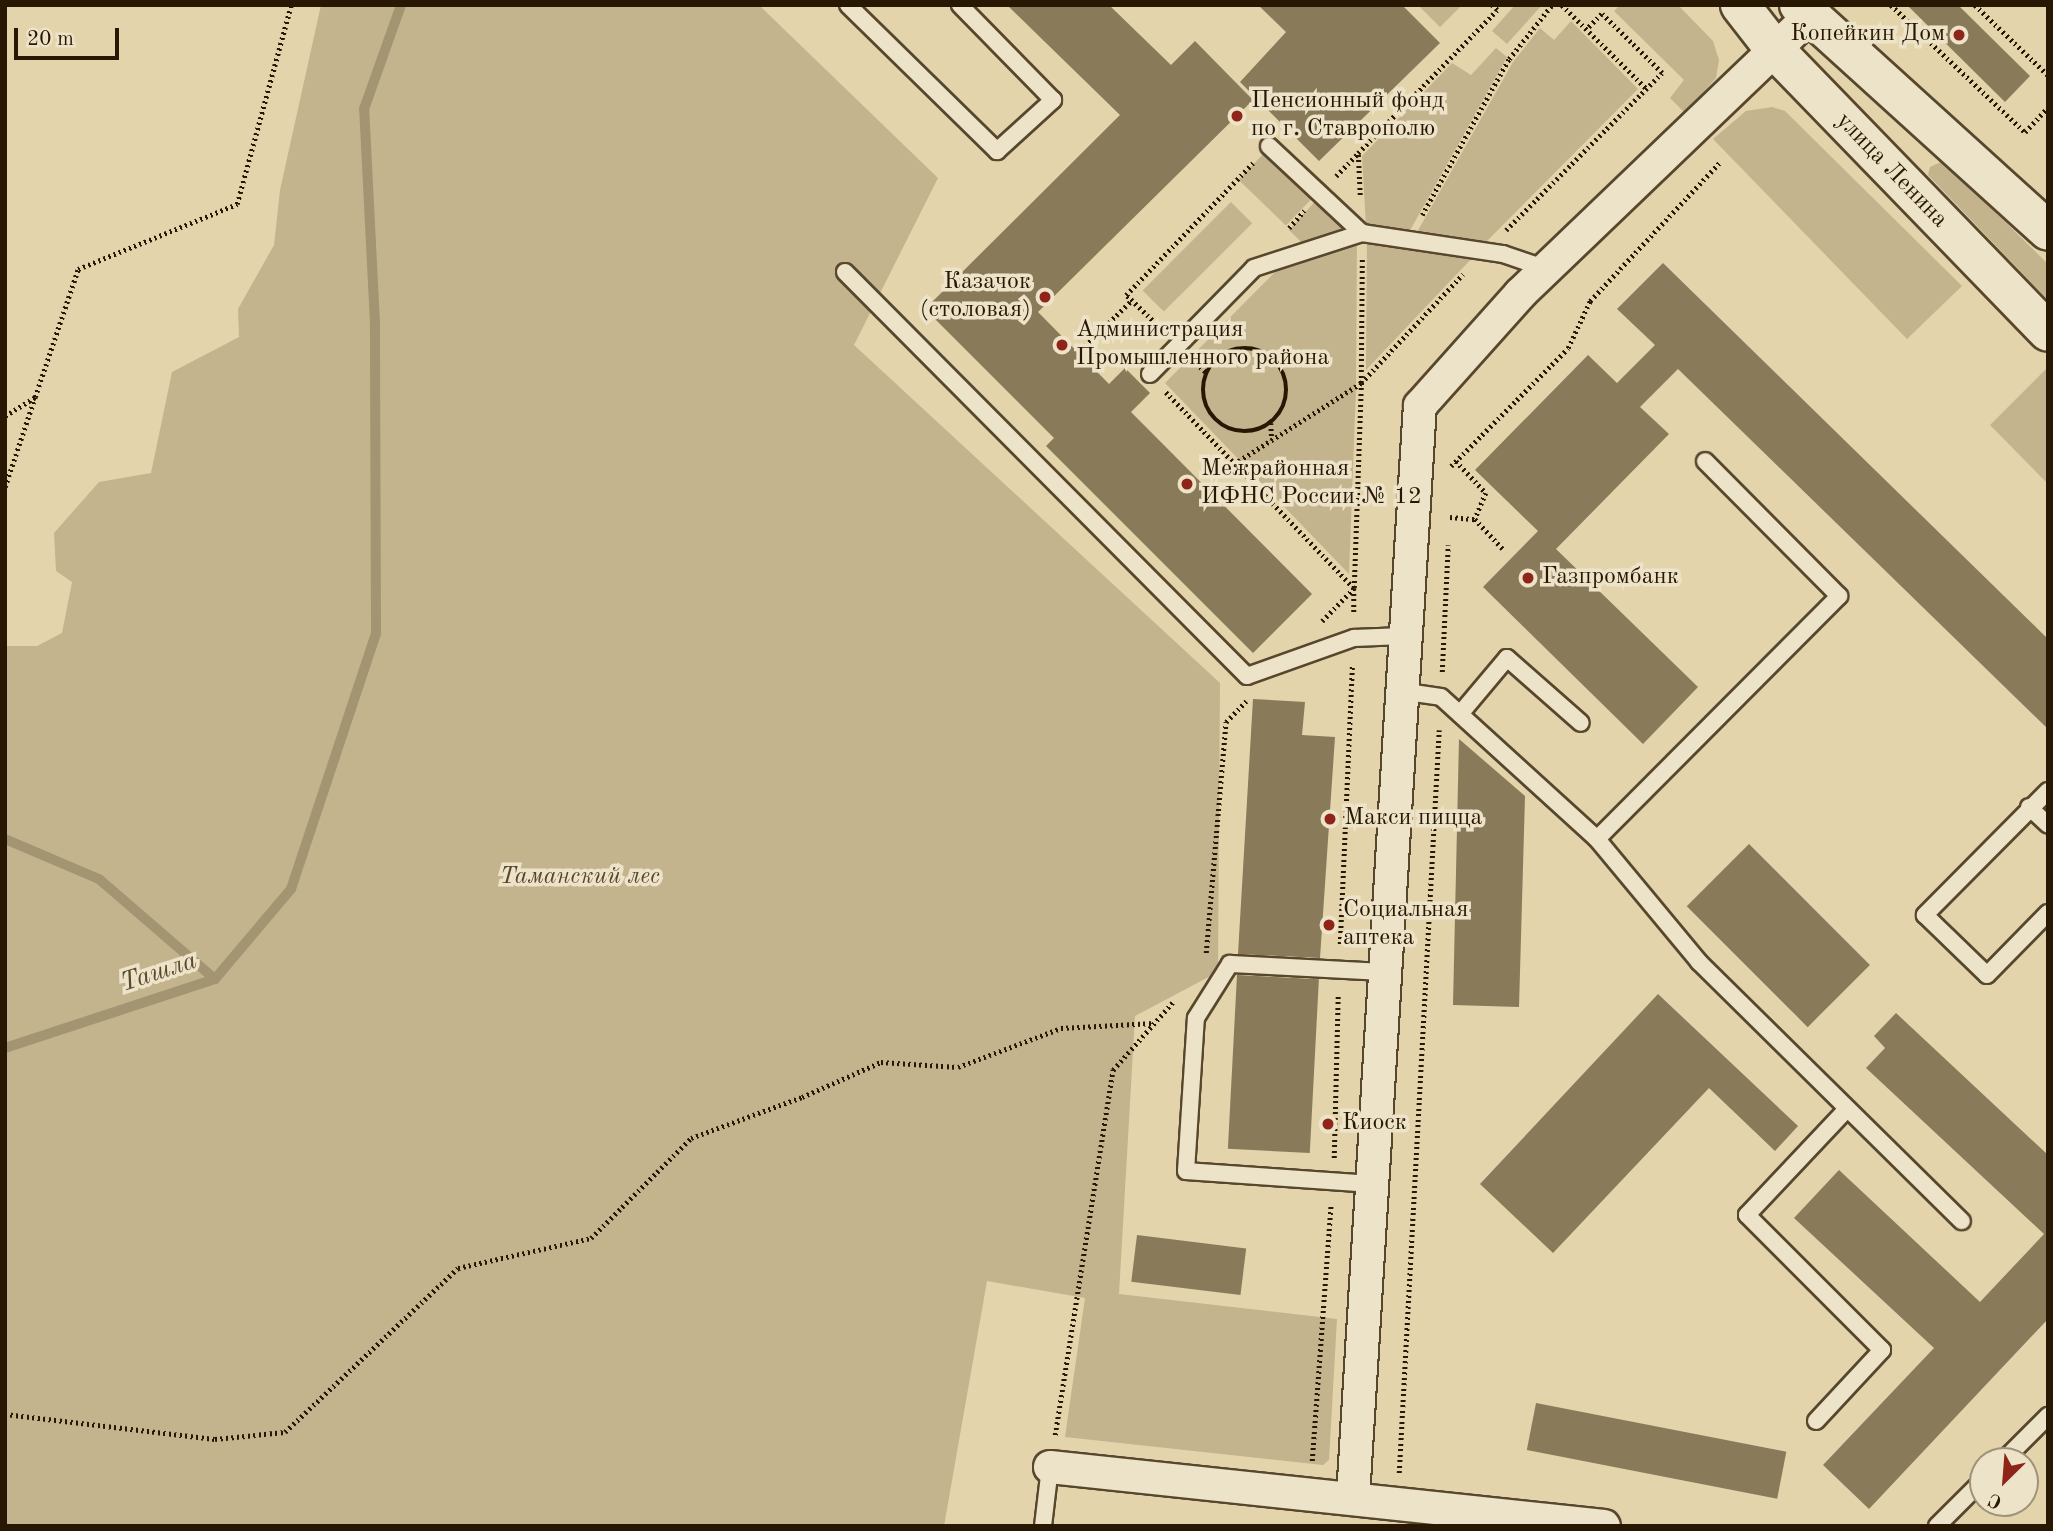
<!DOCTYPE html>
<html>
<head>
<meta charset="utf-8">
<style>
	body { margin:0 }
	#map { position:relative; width:2053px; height:1531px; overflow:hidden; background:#e3d4ab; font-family:"Old Standard TT",serif }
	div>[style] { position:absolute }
	.green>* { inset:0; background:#c3b48e; transform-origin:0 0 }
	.stream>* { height:10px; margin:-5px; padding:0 5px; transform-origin:5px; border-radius:5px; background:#a39472 }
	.building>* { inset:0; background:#897a5a; transform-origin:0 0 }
	.path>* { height:4.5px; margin-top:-2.25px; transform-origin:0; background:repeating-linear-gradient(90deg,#281803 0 2px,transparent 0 5.5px) }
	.path>.ring { margin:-2.25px; padding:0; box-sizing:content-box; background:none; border:4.5px solid #281803; border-radius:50% }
	.roads { filter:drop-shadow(2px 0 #57472d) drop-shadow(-2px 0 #57472d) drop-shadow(0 2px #57472d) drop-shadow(0 -2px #57472d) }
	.lane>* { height:16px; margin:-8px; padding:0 8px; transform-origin:8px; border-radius:8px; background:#ede3c8 }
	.street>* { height:32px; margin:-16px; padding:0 16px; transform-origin:16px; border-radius:16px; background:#ede3c8 }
	.secondary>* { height:38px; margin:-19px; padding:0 19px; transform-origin:19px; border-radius:19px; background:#ede3c8 }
	.dots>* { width:19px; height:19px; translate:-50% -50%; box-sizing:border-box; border:4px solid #ede3c8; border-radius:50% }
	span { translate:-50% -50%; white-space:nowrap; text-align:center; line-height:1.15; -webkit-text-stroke:7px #ede3c8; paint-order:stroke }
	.poi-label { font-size:24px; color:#281803 }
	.right { translate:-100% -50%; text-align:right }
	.left { translate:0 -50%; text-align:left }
	.street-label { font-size:24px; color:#281803 }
	.park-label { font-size:24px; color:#56472d; font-style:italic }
	.water-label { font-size:26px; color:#594a2f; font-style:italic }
	.frame { position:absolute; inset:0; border:7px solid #281803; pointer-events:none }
	.north { position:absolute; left:1969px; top:1447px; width:70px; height:70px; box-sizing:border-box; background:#ede3c8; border:2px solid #9e9279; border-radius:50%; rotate:205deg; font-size:19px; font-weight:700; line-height:28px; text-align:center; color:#281803 }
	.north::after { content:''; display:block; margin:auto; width:24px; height:32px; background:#8f2418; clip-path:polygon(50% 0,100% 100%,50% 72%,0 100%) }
	.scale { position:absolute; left:14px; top:28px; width:105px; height:32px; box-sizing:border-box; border:4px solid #281803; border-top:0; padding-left:9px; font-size:21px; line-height:24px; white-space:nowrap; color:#281803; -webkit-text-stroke:5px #ede3c8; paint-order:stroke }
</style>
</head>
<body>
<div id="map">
	<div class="green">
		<div style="clip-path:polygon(321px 5px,759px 5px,938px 178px,854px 345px,1220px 683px,1218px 972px,1135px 1016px,1119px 1294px,1337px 1319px,1329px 1460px,1323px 1465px,1065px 1437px,1085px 1298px,987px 1281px,944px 1526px,5px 1526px,5px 646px,37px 646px,62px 633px,72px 582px,56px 571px,54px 533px,99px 482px,151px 473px,172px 372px,239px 337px,238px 309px,274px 245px,280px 190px)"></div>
		<div style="clip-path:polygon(1418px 5px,1462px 5px,1440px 27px)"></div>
		<div style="clip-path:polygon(1515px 5px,1542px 5px,1507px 44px,1492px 31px)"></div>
		<div style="clip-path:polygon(1620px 5px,1678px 5px,1713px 41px,1719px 60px,1716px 78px,1685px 113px,1670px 98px,1684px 80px,1614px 11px)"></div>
		<div style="clip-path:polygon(1571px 21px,1638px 89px,1483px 245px,1416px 234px,1513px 62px,1540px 28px,1554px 40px)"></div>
		<div style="clip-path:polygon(1496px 48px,1507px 57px,1408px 234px,1366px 227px,1362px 156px,1452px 63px,1471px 75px)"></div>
		<div style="clip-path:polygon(1772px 107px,1785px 111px,1962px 286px,1907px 339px,1713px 139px,1746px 111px)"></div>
		<div style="left:1269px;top:148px;width:66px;height:44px;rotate:44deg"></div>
		<div style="clip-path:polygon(1943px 161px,2048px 264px,2048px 300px,1928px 175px,1930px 167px)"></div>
		<div style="clip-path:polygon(1320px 196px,1355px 231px,1306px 247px,1289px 230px)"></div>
		<div style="left:1231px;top:202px;width:30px;height:125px;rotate:45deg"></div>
		<div style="clip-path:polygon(1357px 240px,1356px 389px,1349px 574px,1165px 383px,1284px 263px)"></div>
		<div style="clip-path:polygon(1367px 240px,1474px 256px,1366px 370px)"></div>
		<div style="clip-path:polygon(2048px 367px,2048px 484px,1990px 425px)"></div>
	</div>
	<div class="stream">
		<div style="left:5px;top:839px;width:102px;rotate:23.1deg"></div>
		<div style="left:99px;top:879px;width:153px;rotate:40.8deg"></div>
		<div style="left:5px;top:1048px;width:221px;rotate:-18.2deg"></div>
		<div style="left:215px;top:979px;width:118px;rotate:-49.8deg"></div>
		<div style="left:291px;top:889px;width:270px;rotate:-71.6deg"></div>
		<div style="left:376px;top:633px;width:310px;rotate:-90.2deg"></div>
		<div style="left:375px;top:323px;width:214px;rotate:-92.9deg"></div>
		<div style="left:364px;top:109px;width:110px;rotate:-70.4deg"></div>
	</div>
	<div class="building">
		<div style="clip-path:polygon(1007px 5px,1109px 5px,1171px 65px,1195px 41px,1253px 100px,1038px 312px,1109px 384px,1125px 368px,1150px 393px,1131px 412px,1312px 594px,1253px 653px,1046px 446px,1054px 438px,925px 309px,1120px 115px)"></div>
		<div style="clip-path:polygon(1258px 5px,1402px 5px,1440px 43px,1319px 161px,1240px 82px,1286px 32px)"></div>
		<div style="clip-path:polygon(1907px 5px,1958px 5px,2030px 76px,2005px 102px)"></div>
		<div style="clip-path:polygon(1663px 263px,2048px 639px,2048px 729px,1678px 369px,1640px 407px,1669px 434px,1556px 549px,1698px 687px,1643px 744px,1483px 587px,1538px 531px,1475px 470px,1588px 355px,1617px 383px,1655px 345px,1617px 309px)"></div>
		<div style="clip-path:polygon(1253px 699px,1305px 702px,1302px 735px,1335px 737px,1320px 958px,1238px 954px)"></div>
		<div style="clip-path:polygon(1459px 739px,1525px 796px,1519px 1007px,1453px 1005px)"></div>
		<div style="left:1749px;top:844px;width:171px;height:88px;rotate:45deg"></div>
		<div style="left:1237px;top:975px;width:82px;height:174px;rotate:3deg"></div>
		<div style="clip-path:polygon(1658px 994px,1798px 1126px,1775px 1151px,1709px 1088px,1553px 1253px,1480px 1184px)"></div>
		<div style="clip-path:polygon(1896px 1013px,2048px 1155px,2048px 1319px,1869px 1509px,1823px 1465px,1934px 1348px,1794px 1218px,1839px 1170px,1980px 1302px,2044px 1234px,1866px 1068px,1885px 1048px,1874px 1036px)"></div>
		<div style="left:1137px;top:1235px;width:110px;height:47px;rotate:7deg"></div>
		<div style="left:1536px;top:1403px;width:255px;height:48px;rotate:11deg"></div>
	</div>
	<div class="path">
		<div style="left:1562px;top:5px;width:120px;rotate:44.7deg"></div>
		<div style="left:1891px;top:5px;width:185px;rotate:43.5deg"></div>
		<div style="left:2025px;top:132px;width:34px;rotate:-47deg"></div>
		<div style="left:1975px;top:5px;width:101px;rotate:43.8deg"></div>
		<div style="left:1336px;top:176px;width:32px;rotate:-46deg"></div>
		<div style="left:1360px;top:195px;width:42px;rotate:-92.7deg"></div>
		<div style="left:1358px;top:153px;width:199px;rotate:-45.8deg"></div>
		<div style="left:1497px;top:10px;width:7px;rotate:-135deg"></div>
		<div style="left:1422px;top:215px;width:179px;rotate:-60.9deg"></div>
		<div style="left:1509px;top:59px;width:69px;rotate:-51.5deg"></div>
		<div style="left:1289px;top:228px;width:23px;rotate:-49deg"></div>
		<div style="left:1506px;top:230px;width:221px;rotate:-45.2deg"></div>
		<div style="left:1662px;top:73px;width:84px;rotate:-135.5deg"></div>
		<div style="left:1602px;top:14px;width:21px;rotate:135deg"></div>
		<div style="left:1160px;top:328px;width:47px;rotate:-135.9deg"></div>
		<div style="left:1126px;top:295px;width:183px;rotate:-46.1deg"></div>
		<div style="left:1085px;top:346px;width:66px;rotate:-44.4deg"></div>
		<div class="ring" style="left:1203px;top:348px;width:79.5px;height:79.5px"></div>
		<div style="left:1196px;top:363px;width:15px;rotate:42deg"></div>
		<div style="left:1166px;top:392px;width:272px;rotate:46.2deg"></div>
		<div style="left:1354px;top:588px;width:24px;rotate:90deg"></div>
		<div style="left:5px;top:416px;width:36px;rotate:-32deg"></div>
		<div style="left:35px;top:397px;width:135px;rotate:-71.4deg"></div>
		<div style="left:78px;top:269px;width:172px;rotate:-22.2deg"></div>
		<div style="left:237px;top:204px;width:206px;rotate:-74.8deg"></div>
		<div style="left:1271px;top:423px;width:17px;rotate:87deg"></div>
		<div style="left:1456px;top:461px;width:44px;rotate:46.8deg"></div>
		<div style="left:1486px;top:493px;width:28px;rotate:113deg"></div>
		<div style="left:1234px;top:464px;width:151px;rotate:-32.5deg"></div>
		<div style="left:1361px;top:383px;width:124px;rotate:-89.5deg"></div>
		<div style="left:1451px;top:466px;width:166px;rotate:-45.2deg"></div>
		<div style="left:1568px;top:348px;width:52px;rotate:-64.9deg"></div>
		<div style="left:1590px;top:301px;width:190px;rotate:-46.9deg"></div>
		<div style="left:5px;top:487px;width:95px;rotate:-71.6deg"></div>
		<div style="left:1450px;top:517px;width:25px;rotate:5deg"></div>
		<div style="left:1475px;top:519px;width:42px;rotate:46.9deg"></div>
		<div style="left:1322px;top:621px;width:46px;rotate:-45.9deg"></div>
		<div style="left:1354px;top:588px;width:205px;rotate:-88deg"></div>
		<div style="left:1361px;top:383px;width:149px;rotate:-46.9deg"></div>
		<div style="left:1442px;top:672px;width:127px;rotate:-87.3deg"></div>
		<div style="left:1340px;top:944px;width:278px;rotate:-87.5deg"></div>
		<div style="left:1206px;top:953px;width:232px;rotate:-85.1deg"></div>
		<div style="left:1226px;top:722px;width:29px;rotate:-46deg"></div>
		<div style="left:1334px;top:1158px;width:163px;rotate:-88.6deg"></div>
		<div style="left:5px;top:1414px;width:211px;rotate:6.8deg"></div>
		<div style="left:215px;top:1439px;width:70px;rotate:-5.7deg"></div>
		<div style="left:285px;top:1432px;width:238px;rotate:-43.5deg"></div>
		<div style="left:458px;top:1268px;width:136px;rotate:-12.7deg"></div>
		<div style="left:591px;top:1238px;width:141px;rotate:-45deg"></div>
		<div style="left:691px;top:1138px;width:118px;rotate:-20.3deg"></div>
		<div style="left:802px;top:1097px;width:86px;rotate:-23.9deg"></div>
		<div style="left:881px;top:1062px;width:77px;rotate:3.7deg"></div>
		<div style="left:958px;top:1067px;width:110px;rotate:-20.7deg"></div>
		<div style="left:1061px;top:1028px;width:93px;rotate:-3.1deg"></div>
		<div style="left:1055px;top:1435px;width:370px;rotate:-81deg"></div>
		<div style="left:1113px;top:1070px;width:91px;rotate:-48.6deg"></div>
		<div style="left:1312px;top:1461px;width:257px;rotate:-85.8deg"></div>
		<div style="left:1399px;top:1473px;width:744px;rotate:-86.92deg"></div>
	</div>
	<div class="roads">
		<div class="lane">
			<div style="left:848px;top:5px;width:209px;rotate:44.4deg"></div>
			<div style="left:997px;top:151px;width:76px;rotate:-42.3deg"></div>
			<div style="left:1053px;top:100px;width:133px;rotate:-134.4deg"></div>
			<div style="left:1269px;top:146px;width:127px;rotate:43.1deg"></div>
			<div style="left:1362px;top:233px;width:143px;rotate:8.5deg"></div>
			<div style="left:1503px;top:254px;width:46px;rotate:18.8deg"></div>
			<div style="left:845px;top:272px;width:570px;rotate:45.14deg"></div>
			<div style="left:1247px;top:676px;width:114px;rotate:-19.6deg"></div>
			<div style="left:1354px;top:638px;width:49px;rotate:-2.3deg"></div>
			<div style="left:1150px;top:374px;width:148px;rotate:-45.5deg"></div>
			<div style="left:1254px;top:268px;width:114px;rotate:-18deg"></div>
			<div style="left:1400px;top:691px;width:41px;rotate:8.3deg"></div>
			<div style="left:1441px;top:697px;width:211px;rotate:42.3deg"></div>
			<div style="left:1597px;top:839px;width:160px;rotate:50.3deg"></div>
			<div style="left:1699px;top:962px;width:369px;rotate:44.6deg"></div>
			<div style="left:1460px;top:714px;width:73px;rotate:-50deg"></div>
			<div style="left:1507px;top:658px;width:98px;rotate:41.3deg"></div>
			<div style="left:2048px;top:791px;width:175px;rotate:134.8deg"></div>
			<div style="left:1925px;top:915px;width:86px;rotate:44.1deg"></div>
			<div style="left:1987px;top:975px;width:87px;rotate:-45.5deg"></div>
			<div style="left:2029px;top:807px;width:26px;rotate:43deg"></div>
			<div style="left:1597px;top:839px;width:343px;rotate:-45.1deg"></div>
			<div style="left:1839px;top:596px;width:190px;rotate:-134.8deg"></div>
			<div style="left:1371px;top:1184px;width:185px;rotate:-176deg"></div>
			<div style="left:1186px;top:1171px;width:153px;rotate:-86.3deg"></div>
			<div style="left:1196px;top:1018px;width:64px;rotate:-57.8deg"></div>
			<div style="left:1230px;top:964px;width:155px;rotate:3deg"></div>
			<div style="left:1816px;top:1421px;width:97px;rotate:-47.1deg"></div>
			<div style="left:1882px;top:1350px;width:191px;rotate:-135deg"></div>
			<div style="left:1747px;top:1215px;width:144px;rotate:-46.7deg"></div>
			<div style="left:2003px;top:1461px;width:64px;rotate:-45deg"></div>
			<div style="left:1043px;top:1526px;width:59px;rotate:-83.2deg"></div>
			<div style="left:1937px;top:1526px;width:65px;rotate:-45deg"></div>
		</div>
		<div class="street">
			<div style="left:1050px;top:1467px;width:557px;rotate:6.08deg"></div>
			<div style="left:1353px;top:1497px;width:1093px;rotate:-86.49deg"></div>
			<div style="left:1420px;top:406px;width:150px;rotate:-48.2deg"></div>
			<div style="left:1520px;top:294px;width:403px;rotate:-43.8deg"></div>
		</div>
		<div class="secondary">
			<div style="left:1740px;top:5px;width:57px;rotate:52.1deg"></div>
			<div style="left:1775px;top:50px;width:392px;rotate:45.9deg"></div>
			<div style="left:1799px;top:5px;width:336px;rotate:42.2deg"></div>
		</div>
	</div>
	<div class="dots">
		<div style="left:1959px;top:35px;background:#8f2418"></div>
		<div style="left:1237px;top:116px;background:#8f2418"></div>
		<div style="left:1045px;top:297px;background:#8f2418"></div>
		<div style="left:1062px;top:345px;background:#8f2418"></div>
		<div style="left:1187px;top:484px;background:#8f2418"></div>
		<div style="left:1528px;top:578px;background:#8f2418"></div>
		<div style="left:1330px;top:819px;background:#8f2418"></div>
		<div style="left:1329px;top:925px;background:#8f2418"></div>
		<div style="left:1328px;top:1124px;background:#8f2418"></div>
	</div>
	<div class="poi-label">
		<span class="right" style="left:1945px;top:35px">Копейкин Дом</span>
		<span class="left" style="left:1251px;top:116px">Пенсионный фонд<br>по г. Ставрополю</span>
		<span class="right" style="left:1031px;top:297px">Казачок<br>(столовая)</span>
		<span class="left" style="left:1076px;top:345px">Администрация<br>Промышленного района</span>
		<span class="left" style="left:1201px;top:484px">Межрайонная<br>ИФНС России № 12</span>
		<span class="left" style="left:1542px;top:578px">Газпромбанк</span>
		<span class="left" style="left:1344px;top:819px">Макси пицца</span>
		<span class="left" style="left:1343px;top:925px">Социальная<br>аптека</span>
		<span class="left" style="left:1342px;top:1124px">Киоск</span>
	</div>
	<div class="street-label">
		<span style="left:1891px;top:171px;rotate:46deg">улица Ленина</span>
	</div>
	<div class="park-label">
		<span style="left:580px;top:878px">Таманский лес</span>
	</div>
	<div class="water-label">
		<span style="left:159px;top:973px;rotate:-18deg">Ташла</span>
	</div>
	<div class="frame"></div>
	<div class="north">С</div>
	<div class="scale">20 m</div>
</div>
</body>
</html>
